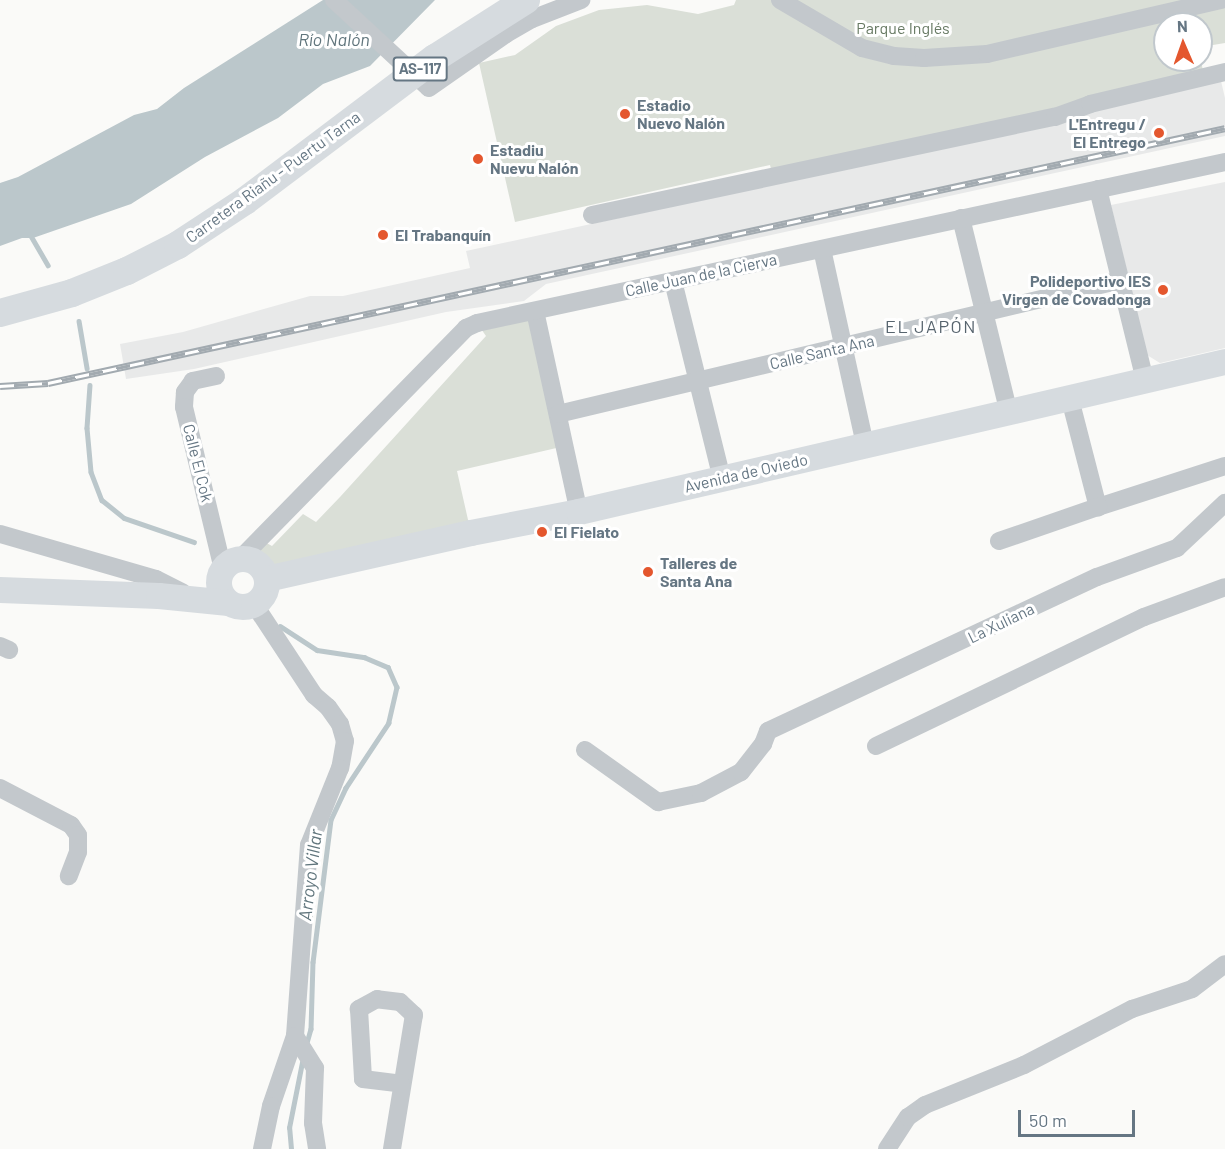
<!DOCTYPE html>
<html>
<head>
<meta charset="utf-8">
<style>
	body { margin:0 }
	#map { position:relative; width:1225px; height:1149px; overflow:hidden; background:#fafaf8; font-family:Barlow,sans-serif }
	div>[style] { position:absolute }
	.built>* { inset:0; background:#e8e9e9 }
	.green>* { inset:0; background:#dadfd7 }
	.water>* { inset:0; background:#bbc7cb }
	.stream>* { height:4.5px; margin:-2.25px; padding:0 2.25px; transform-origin:2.25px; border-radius:2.25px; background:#bbc7cb }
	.street>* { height:18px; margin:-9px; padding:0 9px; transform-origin:9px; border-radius:9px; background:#c3c8cc }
	.secondary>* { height:26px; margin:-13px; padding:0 13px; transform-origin:13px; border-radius:13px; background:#d6dbdf }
	.secondary>.ring { margin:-13px; padding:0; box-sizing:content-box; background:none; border:26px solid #d6dbdf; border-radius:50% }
	.primary>* { height:28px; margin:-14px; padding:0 14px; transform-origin:14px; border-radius:14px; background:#d6dbdf }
	.rail>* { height:7px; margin-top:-3.5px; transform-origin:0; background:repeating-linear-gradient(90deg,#fff 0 14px,#a2aab0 0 28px); box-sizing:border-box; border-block:2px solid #a2aab0 }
	.dots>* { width:16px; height:16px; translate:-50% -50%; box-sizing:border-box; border:3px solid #fff; border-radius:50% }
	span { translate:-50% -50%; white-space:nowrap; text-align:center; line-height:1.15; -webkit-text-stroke:6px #fff; paint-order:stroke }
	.shield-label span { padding:2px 4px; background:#fff; border:2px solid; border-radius:4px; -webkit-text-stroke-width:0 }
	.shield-label { font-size:15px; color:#657683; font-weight:700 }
	.park-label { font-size:16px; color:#687a64 }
	.poi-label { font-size:16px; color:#657683; font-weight:700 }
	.left { translate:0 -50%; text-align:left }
	.right { translate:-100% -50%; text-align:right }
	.street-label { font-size:16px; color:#657683 }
	.water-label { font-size:18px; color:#60757c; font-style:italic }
	.neighbourhood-label { font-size:18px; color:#57646e; letter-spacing:1.5px }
	.north { position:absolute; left:1153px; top:12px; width:60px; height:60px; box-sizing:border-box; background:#fff; border:2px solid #c1c8cd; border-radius:50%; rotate:358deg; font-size:16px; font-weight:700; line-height:24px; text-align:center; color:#657683 }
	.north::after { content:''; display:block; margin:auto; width:21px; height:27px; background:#e4572e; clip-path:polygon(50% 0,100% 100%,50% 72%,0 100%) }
	.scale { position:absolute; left:1018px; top:1110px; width:117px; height:27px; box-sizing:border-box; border:3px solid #657683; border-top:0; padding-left:8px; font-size:18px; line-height:21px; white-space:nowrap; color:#657683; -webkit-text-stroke:4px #fff; paint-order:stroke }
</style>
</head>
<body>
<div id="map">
	<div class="built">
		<div style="clip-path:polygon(1221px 81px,1225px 98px,1225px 136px,546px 284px,524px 301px,446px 312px,194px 369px,126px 379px,120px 344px,183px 332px,310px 296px,343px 296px,470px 268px,466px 251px,1057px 123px,1093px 110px)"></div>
		<div style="clip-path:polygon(1225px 182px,1225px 348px,1160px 363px,1147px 355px,1111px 205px)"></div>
	</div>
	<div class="green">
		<div style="clip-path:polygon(736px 0,1225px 0,1225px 43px,1201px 47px,1201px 24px,1165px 24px,1165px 60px,1201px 60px,1204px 77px,773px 176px,770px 165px,515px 222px,479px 63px,515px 55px,556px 26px,599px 10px,647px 5px,698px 14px,734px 5px)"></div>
		<div style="clip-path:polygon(535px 311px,565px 446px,457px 471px,471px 533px,263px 570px,257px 564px,261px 540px,272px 546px,303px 514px,316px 522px,340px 497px,486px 336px,477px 323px)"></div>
	</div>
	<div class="water">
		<div style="clip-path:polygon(323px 0,435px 0,370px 66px,323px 84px,278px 118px,205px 157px,131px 204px,33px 238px,22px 238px,0 246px,0 183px,18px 177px,134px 115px,157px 109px,184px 88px)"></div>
	</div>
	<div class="stream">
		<div style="left:30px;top:234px;width:36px;rotate:60deg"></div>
		<div style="left:79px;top:321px;width:48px;rotate:80.3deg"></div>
		<div style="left:90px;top:385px;width:43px;rotate:94deg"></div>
		<div style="left:87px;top:428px;width:44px;rotate:84.8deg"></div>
		<div style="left:91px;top:472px;width:30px;rotate:69deg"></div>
		<div style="left:102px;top:500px;width:28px;rotate:39deg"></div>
		<div style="left:124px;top:518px;width:74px;rotate:18.9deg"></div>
		<div style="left:280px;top:626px;width:44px;rotate:33deg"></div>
		<div style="left:317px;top:650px;width:48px;rotate:8.5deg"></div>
		<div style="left:364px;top:657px;width:26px;rotate:23deg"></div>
		<div style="left:388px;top:667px;width:22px;rotate:66deg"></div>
		<div style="left:397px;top:687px;width:37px;rotate:103deg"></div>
		<div style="left:389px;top:723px;width:78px;rotate:123.5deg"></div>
		<div style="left:346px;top:788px;width:35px;rotate:115deg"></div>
		<div style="left:331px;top:820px;width:143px;rotate:97.2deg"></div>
		<div style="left:313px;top:962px;width:67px;rotate:91.7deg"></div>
		<div style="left:311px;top:1029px;width:15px;rotate:106deg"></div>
		<div style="left:291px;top:1149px;width:21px;rotate:-95deg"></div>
		<div style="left:289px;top:1128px;width:72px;rotate:-78.8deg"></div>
	</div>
	<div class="street">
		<div style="left:334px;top:0;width:129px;rotate:42.8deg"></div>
		<div style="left:429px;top:88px;width:94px;rotate:-35deg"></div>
		<div style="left:506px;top:34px;width:30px;rotate:-30deg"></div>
		<div style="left:532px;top:19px;width:53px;rotate:-21.2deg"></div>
		<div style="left:780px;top:0;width:95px;rotate:30.3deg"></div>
		<div style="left:862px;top:48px;width:33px;rotate:14deg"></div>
		<div style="left:894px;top:56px;width:30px;rotate:4deg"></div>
		<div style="left:924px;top:58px;width:63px;rotate:-3.6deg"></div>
		<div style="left:987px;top:54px;width:240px;rotate:-13deg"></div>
		<div style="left:1098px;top:189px;width:197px;rotate:76.2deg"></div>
		<div style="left:592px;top:215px;width:473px;rotate:-12deg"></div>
		<div style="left:1055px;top:117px;width:37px;rotate:-20deg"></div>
		<div style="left:1090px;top:104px;width:139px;rotate:-13.3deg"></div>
		<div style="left:961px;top:218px;width:201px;rotate:76.2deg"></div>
		<div style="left:822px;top:249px;width:200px;rotate:77.6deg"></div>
		<div style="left:673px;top:281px;width:204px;rotate:76.1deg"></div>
		<div style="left:535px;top:311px;width:206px;rotate:77.7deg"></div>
		<div style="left:216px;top:376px;width:24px;rotate:168deg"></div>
		<div style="left:193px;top:381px;width:14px;rotate:126deg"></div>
		<div style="left:185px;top:392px;width:15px;rotate:94deg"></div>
		<div style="left:184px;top:407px;width:167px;rotate:76.5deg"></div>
		<div style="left:1070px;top:399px;width:112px;rotate:75.5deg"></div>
		<div style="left:1098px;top:507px;width:133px;rotate:-17.9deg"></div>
		<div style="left:558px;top:414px;width:579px;rotate:-13.39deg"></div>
		<div style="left:0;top:534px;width:162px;rotate:16.1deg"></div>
		<div style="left:156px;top:579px;width:30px;rotate:27deg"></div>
		<div style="left:999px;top:541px;width:105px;rotate:-19deg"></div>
		<div style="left:239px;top:560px;width:325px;rotate:-45.6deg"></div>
		<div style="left:466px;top:328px;width:12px;rotate:-24deg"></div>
		<div style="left:477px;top:323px;width:765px;rotate:-12.15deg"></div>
		<div style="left:254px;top:604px;width:109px;rotate:56.6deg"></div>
		<div style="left:314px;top:695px;width:18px;rotate:41deg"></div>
		<div style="left:328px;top:707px;width:21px;rotate:55deg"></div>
		<div style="left:340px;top:724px;width:18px;rotate:74deg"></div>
		<div style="left:345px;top:741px;width:27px;rotate:100deg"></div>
		<div style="left:340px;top:768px;width:83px;rotate:111.9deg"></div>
		<div style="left:309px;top:845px;width:192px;rotate:94.2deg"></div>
		<div style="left:295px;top:1036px;width:74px;rotate:108.9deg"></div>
		<div style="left:271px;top:1106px;width:44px;rotate:101.8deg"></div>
		<div style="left:0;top:646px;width:10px;rotate:24deg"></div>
		<div style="left:876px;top:746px;width:297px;rotate:-25.7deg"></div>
		<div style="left:1144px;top:617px;width:86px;rotate:-20.3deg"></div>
		<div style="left:585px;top:750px;width:90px;rotate:35.5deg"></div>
		<div style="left:658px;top:802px;width:44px;rotate:-11.8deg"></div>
		<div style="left:701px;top:793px;width:45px;rotate:-27.7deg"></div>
		<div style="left:741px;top:772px;width:36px;rotate:-52deg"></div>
		<div style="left:763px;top:744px;width:14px;rotate:-69deg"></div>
		<div style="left:768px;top:731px;width:363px;rotate:-25.1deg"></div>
		<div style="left:1097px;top:577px;width:85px;rotate:-19.9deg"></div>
		<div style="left:1177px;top:548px;width:66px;rotate:-43.2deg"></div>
		<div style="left:0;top:788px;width:80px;rotate:27.5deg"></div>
		<div style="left:71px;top:825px;width:12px;rotate:55deg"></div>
		<div style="left:78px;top:835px;width:17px;rotate:90deg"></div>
		<div style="left:78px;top:852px;width:26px;rotate:111deg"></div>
		<div style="left:295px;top:1036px;width:38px;rotate:58deg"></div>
		<div style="left:315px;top:1068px;width:55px;rotate:92.1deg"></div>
		<div style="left:313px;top:1123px;width:26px;rotate:81deg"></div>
		<div style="left:392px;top:1149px;width:136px;rotate:-80.7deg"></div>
		<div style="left:414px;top:1015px;width:19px;rotate:-137deg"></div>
		<div style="left:400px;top:1002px;width:23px;rotate:-173deg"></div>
		<div style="left:377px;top:999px;width:21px;rotate:151deg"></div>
		<div style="left:359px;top:1009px;width:70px;rotate:86.7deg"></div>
		<div style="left:363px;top:1079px;width:38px;rotate:7deg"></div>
		<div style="left:887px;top:1149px;width:38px;rotate:-57deg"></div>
		<div style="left:908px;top:1117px;width:21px;rotate:-35deg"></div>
		<div style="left:925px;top:1105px;width:107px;rotate:-22deg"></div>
		<div style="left:1024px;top:1065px;width:122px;rotate:-27.4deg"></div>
		<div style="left:1132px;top:1009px;width:63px;rotate:-18.4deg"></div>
		<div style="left:1192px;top:989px;width:41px;rotate:-37.1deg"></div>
	</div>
	<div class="secondary">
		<div class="ring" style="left:219px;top:559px;width:22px;height:22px"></div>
		<div style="left:267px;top:579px;width:209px;rotate:-12.7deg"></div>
		<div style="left:471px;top:533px;width:110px;rotate:-11deg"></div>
		<div style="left:579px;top:512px;width:663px;rotate:-13.07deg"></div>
		<div style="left:0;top:590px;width:159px;rotate:2.2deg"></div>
		<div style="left:159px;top:596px;width:70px;rotate:5.7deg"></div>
	</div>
	<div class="primary">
		<div style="left:0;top:313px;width:75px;rotate:-15.5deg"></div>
		<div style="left:72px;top:293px;width:59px;rotate:-21.8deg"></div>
		<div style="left:127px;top:271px;width:57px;rotate:-27deg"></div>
		<div style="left:178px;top:245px;width:80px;rotate:-33.3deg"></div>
		<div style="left:245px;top:201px;width:238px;rotate:-37deg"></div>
		<div style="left:435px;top:58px;width:108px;rotate:-32.5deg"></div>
	</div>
	<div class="rail">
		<div style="left:0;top:386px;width:48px;rotate:-3.6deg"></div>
		<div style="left:48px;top:383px;width:1204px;rotate:-12.22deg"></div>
	</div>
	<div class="dots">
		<div style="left:625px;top:114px;background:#e4572e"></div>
		<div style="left:1159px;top:133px;background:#e4572e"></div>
		<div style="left:478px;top:159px;background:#e4572e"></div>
		<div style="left:383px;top:235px;background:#e4572e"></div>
		<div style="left:1163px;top:290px;background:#e4572e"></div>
		<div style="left:542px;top:532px;background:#e4572e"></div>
		<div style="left:648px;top:572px;background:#e4572e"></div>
	</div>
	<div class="shield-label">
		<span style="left:420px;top:69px">AS-117</span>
	</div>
	<div class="park-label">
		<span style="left:903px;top:28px">Parque Inglés</span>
	</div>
	<div class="poi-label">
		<span class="left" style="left:637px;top:114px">Estadio<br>Nuevo Nalón</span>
		<span class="right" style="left:1146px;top:133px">L'Entregu /<br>El Entrego</span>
		<span class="left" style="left:490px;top:159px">Estadiu<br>Nuevu Nalón</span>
		<span class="left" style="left:395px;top:235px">El Trabanquín</span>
		<span class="right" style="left:1151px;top:290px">Polideportivo IES<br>Virgen de Covadonga</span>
		<span class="left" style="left:554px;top:532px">El Fielato</span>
		<span class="left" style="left:660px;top:572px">Talleres de<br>Santa Ana</span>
	</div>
	<div class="street-label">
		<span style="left:273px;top:177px;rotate:-36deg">Carretera Riañu - Puertu Tarna</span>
		<span style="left:701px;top:275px;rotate:-12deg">Calle Juan de la Cierva</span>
		<span style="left:822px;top:352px;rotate:-13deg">Calle Santa Ana</span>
		<span style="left:198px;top:463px;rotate:76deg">Calle El Cok</span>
		<span style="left:746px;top:473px;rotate:-13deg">Avenida de Oviedo</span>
		<span style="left:1001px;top:623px;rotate:-26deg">La Xuliana</span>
	</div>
	<div class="water-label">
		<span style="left:334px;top:39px">Río Nalón</span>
		<span style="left:310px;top:875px;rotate:-83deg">Arroyo Villar</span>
	</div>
	<div class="neighbourhood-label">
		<span style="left:931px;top:326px">EL JAPÓN</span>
	</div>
	<div class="north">N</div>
	<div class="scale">50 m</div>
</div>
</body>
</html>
